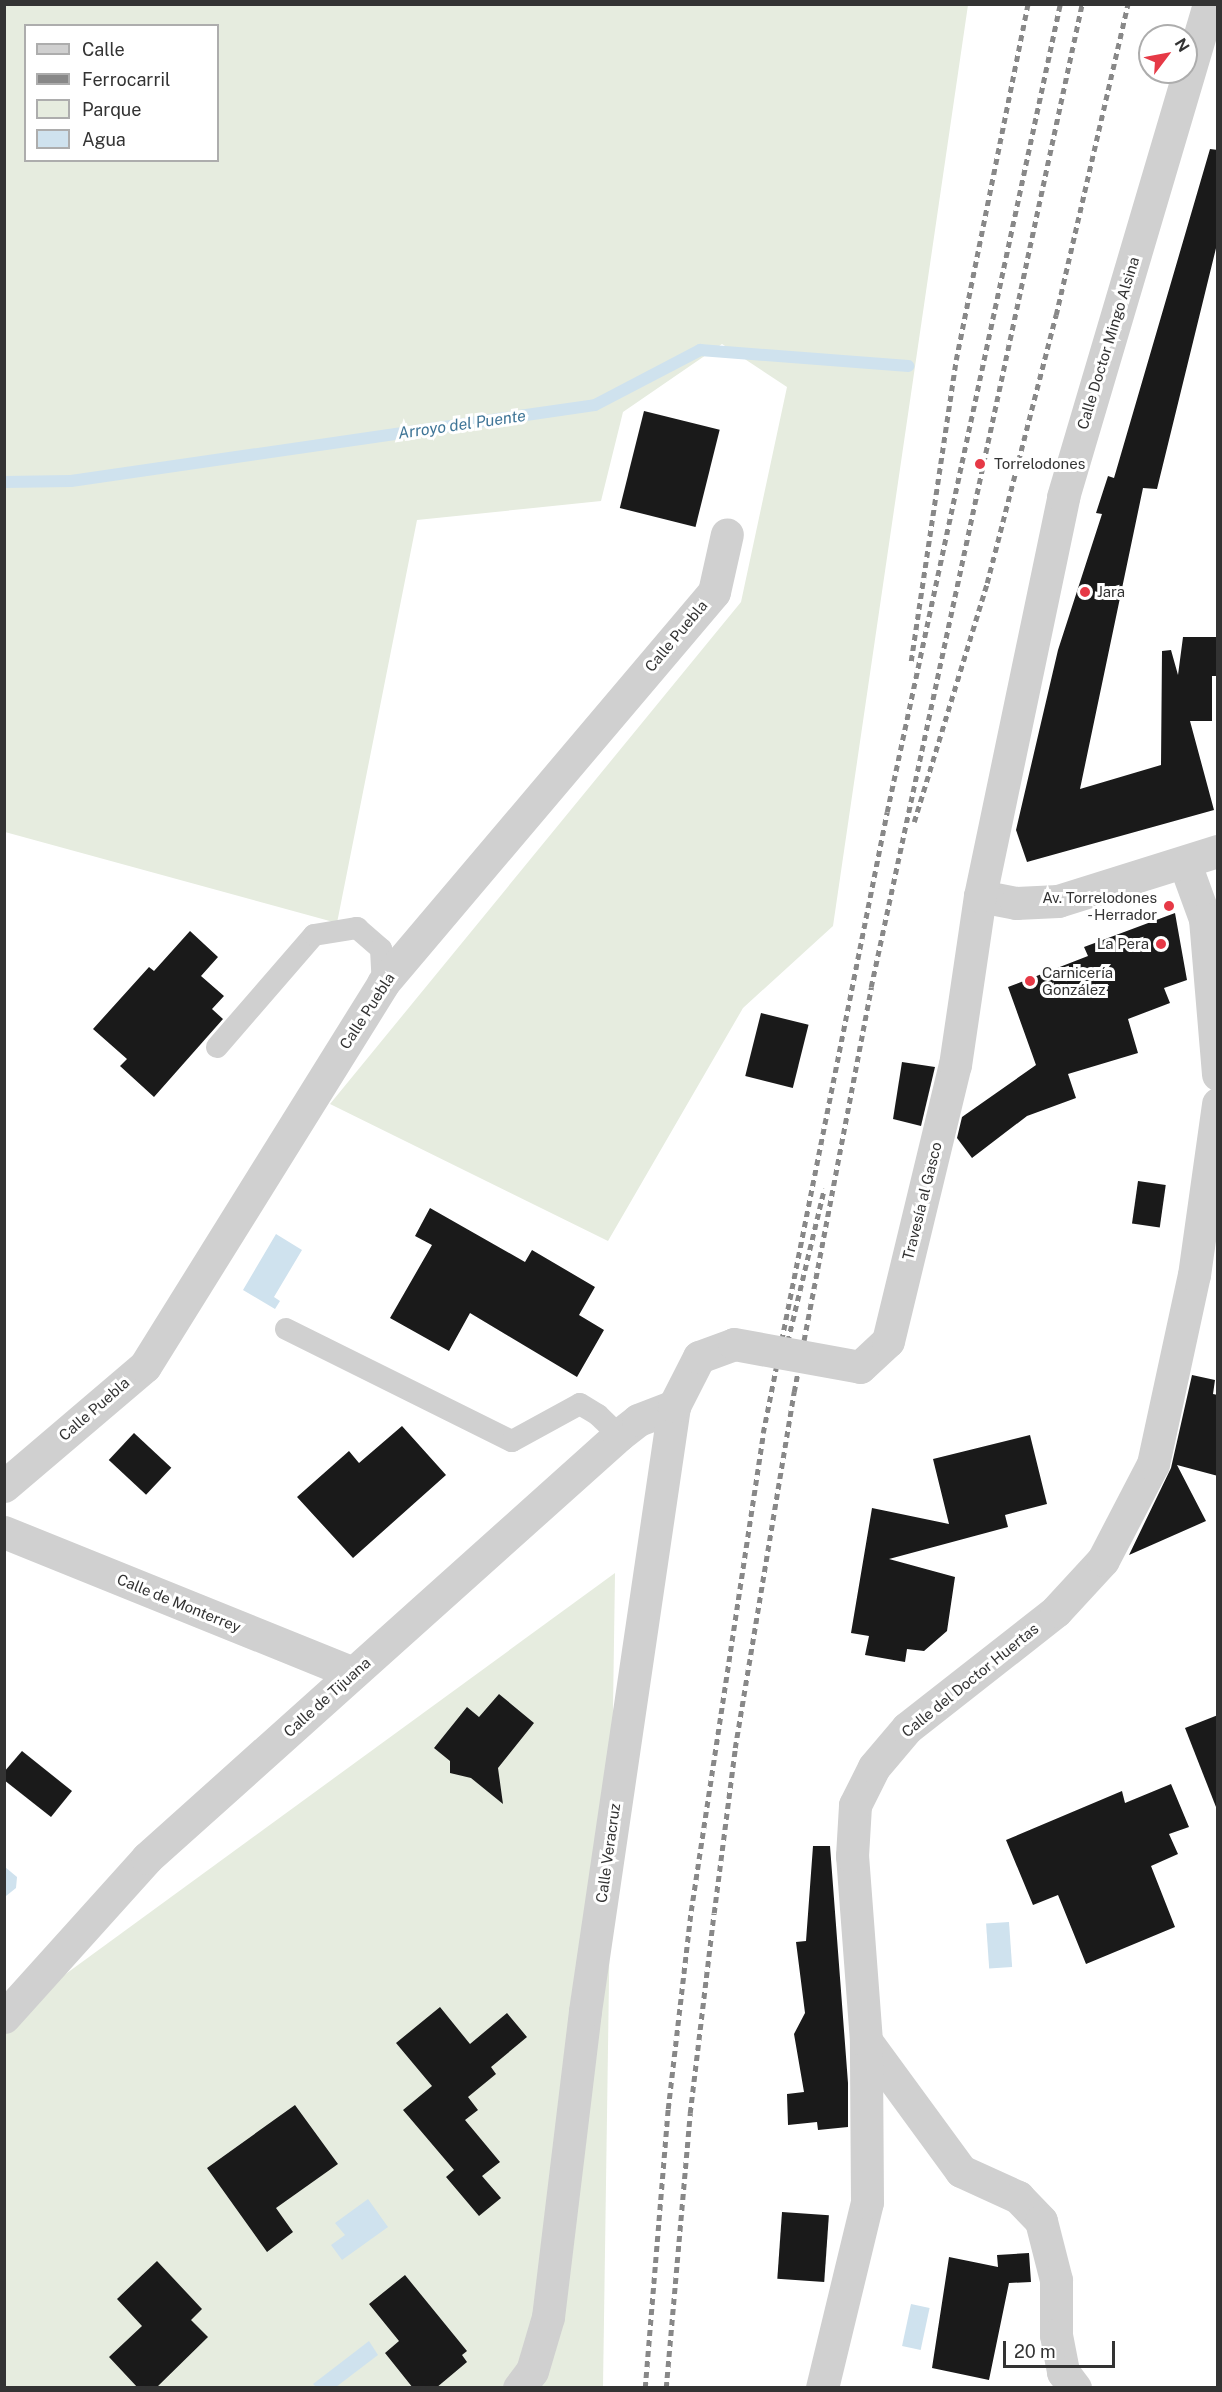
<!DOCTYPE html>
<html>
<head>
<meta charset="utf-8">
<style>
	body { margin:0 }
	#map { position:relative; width:1222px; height:2392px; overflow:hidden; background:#fff; font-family:"Public Sans",sans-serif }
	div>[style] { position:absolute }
	.green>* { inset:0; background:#e6ecdf }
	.water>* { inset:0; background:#cfe2ee; transform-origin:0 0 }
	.stream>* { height:12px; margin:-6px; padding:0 6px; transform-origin:6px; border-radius:6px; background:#cfe2ee }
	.building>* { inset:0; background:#1a1a1a; transform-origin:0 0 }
	.lane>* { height:22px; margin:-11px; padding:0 11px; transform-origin:11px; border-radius:11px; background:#d0d0d0 }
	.street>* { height:33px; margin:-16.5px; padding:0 16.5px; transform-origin:16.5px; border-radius:16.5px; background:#d0d0d0 }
	.rail>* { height:4.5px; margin-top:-2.25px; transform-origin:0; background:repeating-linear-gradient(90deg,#888 0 6px,transparent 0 10.5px) }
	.street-bridge>* { height:33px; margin:-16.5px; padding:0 16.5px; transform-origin:16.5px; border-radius:16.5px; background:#d0d0d0 }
	.dots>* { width:16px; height:16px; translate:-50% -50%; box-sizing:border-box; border:3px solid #fff; border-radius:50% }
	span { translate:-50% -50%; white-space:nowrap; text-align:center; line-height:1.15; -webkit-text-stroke:6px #fff; paint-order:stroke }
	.street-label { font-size:15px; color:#333 }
	.poi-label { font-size:15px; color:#333 }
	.left { translate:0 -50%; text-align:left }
	.right { translate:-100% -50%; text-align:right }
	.water-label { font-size:16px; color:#3f7597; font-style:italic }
	.frame { position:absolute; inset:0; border:6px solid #333; pointer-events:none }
	.legend { position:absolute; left:24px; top:24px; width:195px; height:138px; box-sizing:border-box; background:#fff; border:2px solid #adadad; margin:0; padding:8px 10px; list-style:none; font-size:18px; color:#333 }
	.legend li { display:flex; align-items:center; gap:12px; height:30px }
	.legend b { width:30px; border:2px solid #adadad }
	.north { position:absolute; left:1138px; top:24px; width:60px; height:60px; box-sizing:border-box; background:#fff; border:2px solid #adadad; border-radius:50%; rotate:58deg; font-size:16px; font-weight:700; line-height:24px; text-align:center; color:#333 }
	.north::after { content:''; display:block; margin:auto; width:21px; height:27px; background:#e63946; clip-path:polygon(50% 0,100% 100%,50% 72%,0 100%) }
	.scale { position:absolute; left:1003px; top:2341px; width:112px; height:27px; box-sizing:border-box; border:3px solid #333; border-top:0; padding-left:8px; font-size:18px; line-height:21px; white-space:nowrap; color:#333; -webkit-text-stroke:4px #fff; paint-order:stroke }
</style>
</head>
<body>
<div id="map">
	<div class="green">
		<div style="clip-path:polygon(evenodd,4px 5px,968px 5px,833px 926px,743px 1008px,608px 1241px,330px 1104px,741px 602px,787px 387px,722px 344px,623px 412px,601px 501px,417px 520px,337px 923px,5px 832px,4px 5px,26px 26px,218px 26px,218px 160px,26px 160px,26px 26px)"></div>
		<div style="clip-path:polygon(615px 1573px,603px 2387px,5px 2387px,4px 2019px)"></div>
	</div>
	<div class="water">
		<div style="clip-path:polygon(276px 1234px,302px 1250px,274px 1297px,280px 1301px,275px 1309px,243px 1290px)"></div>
		<div style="clip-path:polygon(5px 1867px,17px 1877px,16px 1888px,6px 1896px)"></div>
		<div style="left:1009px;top:1922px;width:45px;height:23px;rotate:86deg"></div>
		<div style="clip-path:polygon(368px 2199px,388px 2227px,342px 2260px,331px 2245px,345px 2235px,335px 2223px)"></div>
		<div style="left:911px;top:2304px;width:19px;height:43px;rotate:12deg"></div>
		<div style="clip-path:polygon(369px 2341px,378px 2355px,336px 2387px,316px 2387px,313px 2384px)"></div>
	</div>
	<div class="stream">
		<div style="left:4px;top:482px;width:67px;rotate:-0.9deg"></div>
		<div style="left:71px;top:481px;width:529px;rotate:-8.25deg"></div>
		<div style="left:595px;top:405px;width:119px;rotate:-27.6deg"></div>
		<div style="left:700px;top:350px;width:209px;rotate:4.4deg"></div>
	</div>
	<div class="building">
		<div style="clip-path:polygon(1210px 149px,1218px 150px,1218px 240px,1157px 489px,1143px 488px,1080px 789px,1161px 765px,1162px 651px,1171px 650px,1178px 675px,1183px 637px,1218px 637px,1218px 676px,1212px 676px,1212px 721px,1190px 721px,1214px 810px,1027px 862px,1016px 830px,1058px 650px,1102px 514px,1096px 513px,1108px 476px,1114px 478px)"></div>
		<div style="left:644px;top:411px;width:78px;height:100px;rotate:14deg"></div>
		<div style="clip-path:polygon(1175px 913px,1187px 980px,1164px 988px,1170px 1003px,1128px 1019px,1138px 1053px,1068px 1074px,1076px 1098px,1027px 1116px,972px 1158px,957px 1138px,962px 1117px,1036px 1065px,1008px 987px,1088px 956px,1084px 947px)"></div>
		<div style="clip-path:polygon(190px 931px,218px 957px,201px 976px,224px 996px,212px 1009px,223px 1019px,154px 1097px,120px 1066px,127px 1059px,93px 1029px,149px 967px,154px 971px)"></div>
		<div style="left:761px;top:1013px;width:49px;height:65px;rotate:14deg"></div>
		<div style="clip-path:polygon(902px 1062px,935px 1067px,921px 1126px,893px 1119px)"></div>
		<div style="left:1138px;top:1181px;width:28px;height:43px;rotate:8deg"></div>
		<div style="clip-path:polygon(430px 1208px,525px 1262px,532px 1250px,595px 1287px,579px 1315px,604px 1330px,577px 1377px,470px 1313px,449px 1351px,390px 1318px,432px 1245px,415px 1236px)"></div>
		<div style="clip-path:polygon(1192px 1375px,1215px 1380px,1213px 1394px,1218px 1395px,1218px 1476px,1177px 1465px,1206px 1521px,1129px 1555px,1171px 1468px)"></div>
		<div style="clip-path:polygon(402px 1426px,446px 1475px,353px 1558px,297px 1497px,349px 1451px,359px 1463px)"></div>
		<div style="left:134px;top:1433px;width:51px;height:37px;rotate:43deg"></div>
		<div style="clip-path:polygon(1030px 1435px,1047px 1504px,1005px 1515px,1008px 1527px,889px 1559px,955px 1577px,947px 1631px,924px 1651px,907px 1649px,905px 1662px,865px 1655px,869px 1636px,851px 1633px,872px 1508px,949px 1524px,933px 1459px)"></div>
		<div style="clip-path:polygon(499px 1694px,534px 1723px,498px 1768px,503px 1804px,471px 1778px,450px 1773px,450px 1761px,434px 1748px,467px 1707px,479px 1717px)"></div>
		<div style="clip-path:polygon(1218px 1715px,1218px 1806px,1216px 1807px,1185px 1728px)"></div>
		<div style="clip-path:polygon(22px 1751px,72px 1791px,51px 1817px,4px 1780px,4px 1772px)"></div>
		<div style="clip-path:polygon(1171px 1784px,1189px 1827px,1169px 1834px,1178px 1854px,1151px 1866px,1175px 1927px,1086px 1964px,1058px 1895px,1033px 1905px,1006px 1840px,1122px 1791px,1125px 1803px)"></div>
		<div style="clip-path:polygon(813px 1846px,830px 1846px,848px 2083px,848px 2127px,818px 2130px,817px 2122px,788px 2125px,787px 2094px,804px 2092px,794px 2034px,805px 2013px,796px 1942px,806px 1941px)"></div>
		<div style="clip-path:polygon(440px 2007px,470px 2044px,507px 2013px,527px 2037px,491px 2067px,496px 2074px,468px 2097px,478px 2110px,465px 2120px,500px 2162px,482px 2176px,501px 2198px,479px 2216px,446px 2177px,454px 2170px,403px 2110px,432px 2086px,396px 2043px)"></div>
		<div style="clip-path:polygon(295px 2105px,338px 2164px,276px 2208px,293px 2232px,267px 2252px,207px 2168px)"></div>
		<div style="left:782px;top:2212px;width:47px;height:67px;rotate:4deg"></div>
		<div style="clip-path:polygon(1029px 2253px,1031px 2282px,1009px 2283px,989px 2380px,932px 2368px,949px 2257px,998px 2267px,997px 2255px)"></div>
		<div style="clip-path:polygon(157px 2261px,202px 2309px,191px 2320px,208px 2337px,156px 2388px,138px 2388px,109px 2357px,142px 2326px,117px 2299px)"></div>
		<div style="clip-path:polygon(405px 2275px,467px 2351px,462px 2355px,467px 2362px,436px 2388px,413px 2388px,385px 2353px,399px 2341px,369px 2304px)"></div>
	</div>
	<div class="lane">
		<div style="left:217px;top:1047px;width:148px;rotate:-49.1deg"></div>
		<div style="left:314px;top:935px;width:44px;rotate:-9.2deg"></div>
		<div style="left:357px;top:928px;width:32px;rotate:41deg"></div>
		<div style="left:381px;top:949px;width:34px;rotate:87deg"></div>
		<div style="left:286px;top:1329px;width:252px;rotate:26.4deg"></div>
		<div style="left:512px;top:1441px;width:77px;rotate:-28.6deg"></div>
		<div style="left:580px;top:1404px;width:21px;rotate:31deg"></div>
		<div style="left:598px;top:1415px;width:29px;rotate:44deg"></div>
	</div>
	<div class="street">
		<div style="left:1185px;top:864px;width:59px;rotate:70deg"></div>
		<div style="left:1205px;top:919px;width:156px;rotate:85.2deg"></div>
		<div style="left:980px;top:896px;width:37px;rotate:11deg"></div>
		<div style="left:1016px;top:903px;width:42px;rotate:-2.7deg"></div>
		<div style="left:1058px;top:901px;width:168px;rotate:-17.4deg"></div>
		<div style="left:860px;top:1367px;width:38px;rotate:-43deg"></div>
		<div style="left:888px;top:1341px;width:284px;rotate:-76.4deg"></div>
		<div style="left:955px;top:1065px;width:171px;rotate:-81.6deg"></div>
		<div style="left:980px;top:896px;width:408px;rotate:-78.2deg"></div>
		<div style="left:1063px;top:497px;width:514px;rotate:-73.5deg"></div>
		<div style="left:4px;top:1486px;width:185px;rotate:-40.4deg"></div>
		<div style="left:145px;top:1366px;width:451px;rotate:-58.1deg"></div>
		<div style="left:383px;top:983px;width:512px;rotate:-49.75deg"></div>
		<div style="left:714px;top:592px;width:59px;rotate:-77.4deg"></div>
		<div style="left:4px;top:1532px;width:376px;rotate:22deg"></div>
		<div style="left:4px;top:2017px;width:214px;rotate:-48deg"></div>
		<div style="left:147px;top:1858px;width:634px;rotate:-41.87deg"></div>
		<div style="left:619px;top:1435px;width:24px;rotate:-38deg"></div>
		<div style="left:638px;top:1420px;width:39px;rotate:-21deg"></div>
		<div style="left:866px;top:2041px;width:161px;rotate:53.8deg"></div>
		<div style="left:961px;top:2171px;width:63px;rotate:24.5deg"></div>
		<div style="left:1018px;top:2197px;width:33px;rotate:46deg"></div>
		<div style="left:1041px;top:2221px;width:61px;rotate:75.7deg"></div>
		<div style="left:1056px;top:2280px;width:55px;rotate:90deg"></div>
		<div style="left:1056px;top:2335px;width:38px;rotate:79deg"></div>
		<div style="left:1063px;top:2372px;width:20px;rotate:53deg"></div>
		<div style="left:519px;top:2388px;width:21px;rotate:-53deg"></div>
		<div style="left:532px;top:2371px;width:56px;rotate:-73.5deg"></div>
		<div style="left:548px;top:2317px;width:308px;rotate:-83.1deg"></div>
		<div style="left:585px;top:2011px;width:612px;rotate:-81.63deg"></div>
		<div style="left:674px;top:1406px;width:55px;rotate:-63deg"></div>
		<div style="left:699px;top:1357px;width:37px;rotate:-20deg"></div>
		<div style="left:822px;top:2388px;width:191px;rotate:-76.4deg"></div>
		<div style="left:867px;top:2202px;width:161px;rotate:-90.4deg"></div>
		<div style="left:866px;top:2041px;width:186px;rotate:-94.3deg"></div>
		<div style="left:852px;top:1856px;width:51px;rotate:-86.6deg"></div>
		<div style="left:855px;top:1805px;width:42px;rotate:-63.4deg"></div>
		<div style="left:874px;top:1767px;width:51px;rotate:-49.8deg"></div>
		<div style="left:907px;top:1728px;width:189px;rotate:-38.1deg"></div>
		<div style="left:1056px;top:1611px;width:69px;rotate:-47.3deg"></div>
		<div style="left:1103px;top:1560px;width:108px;rotate:-62.5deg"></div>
		<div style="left:1153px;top:1464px;width:193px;rotate:-77.8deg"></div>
		<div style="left:1194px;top:1275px;width:173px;rotate:-82deg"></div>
	</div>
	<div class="rail">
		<div style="left:911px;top:661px;width:304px;rotate:-81.5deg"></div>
		<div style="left:956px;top:360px;width:363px;rotate:-78.6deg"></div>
		<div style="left:914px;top:822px;width:250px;rotate:-73deg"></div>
		<div style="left:987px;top:583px;width:277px;rotate:-75.6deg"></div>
		<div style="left:1056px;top:315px;width:319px;rotate:-77deg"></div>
		<div style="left:785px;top:1352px;width:168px;rotate:-76.5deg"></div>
		<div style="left:645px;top:2388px;width:280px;rotate:-85.3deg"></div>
		<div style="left:668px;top:2109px;width:199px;rotate:-83.4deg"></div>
		<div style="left:691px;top:1911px;width:483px;rotate:-81.4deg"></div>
		<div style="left:763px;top:1433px;width:633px;rotate:-78.71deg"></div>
		<div style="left:887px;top:812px;width:826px;rotate:-77.91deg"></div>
		<div style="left:666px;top:2388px;width:276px;rotate:-85deg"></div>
		<div style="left:690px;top:2113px;width:201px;rotate:-83.2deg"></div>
		<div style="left:714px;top:1913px;width:166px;rotate:-82.7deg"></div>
		<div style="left:735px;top:1748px;width:361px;rotate:-80.6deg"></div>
		<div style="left:794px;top:1392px;width:412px;rotate:-79.2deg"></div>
		<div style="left:871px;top:987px;width:1005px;rotate:-77.89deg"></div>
	</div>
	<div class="street-bridge">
		<div style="left:734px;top:1344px;width:128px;rotate:10.3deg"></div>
	</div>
	<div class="dots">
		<div style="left:980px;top:464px;background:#e63946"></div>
		<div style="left:1085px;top:592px;background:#e63946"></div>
		<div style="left:1169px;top:906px;background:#e63946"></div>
		<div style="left:1161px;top:944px;background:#e63946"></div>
		<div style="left:1030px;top:981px;background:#e63946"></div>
	</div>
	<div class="street-label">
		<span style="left:1108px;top:343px;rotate:-73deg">Calle Doctor Mingo Alsina</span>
		<span style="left:676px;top:636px;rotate:-50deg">Calle Puebla</span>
		<span style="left:367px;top:1011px;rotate:-57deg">Calle Puebla</span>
		<span style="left:922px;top:1201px;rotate:-76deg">Travesía al Gasco</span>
		<span style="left:94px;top:1409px;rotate:-41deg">Calle Puebla</span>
		<span style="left:179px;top:1603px;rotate:22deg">Calle de Monterrey</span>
		<span style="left:970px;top:1680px;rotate:-39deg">Calle del Doctor Huertas</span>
		<span style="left:327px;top:1697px;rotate:-42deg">Calle de Tijuana</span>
		<span style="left:608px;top:1853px;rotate:-82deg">Calle Veracruz</span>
	</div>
	<div class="poi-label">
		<span class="left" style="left:994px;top:464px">Torrelodones</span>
		<span class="left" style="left:1097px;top:592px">Jara</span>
		<span class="right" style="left:1157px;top:906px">Av. Torrelodones<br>- Herrador</span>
		<span class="right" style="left:1149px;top:944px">La Pera</span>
		<span class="left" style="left:1042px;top:981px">Carnicería<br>González</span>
	</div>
	<div class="water-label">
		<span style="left:462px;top:425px;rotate:-8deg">Arroyo del Puente</span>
	</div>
	<div class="frame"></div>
	<ul class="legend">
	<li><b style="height:8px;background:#d0d0d0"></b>Calle</li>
	<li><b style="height:8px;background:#888"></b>Ferrocarril</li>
	<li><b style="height:16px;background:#e6ecdf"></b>Parque</li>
	<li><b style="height:16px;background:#cfe2ee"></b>Agua</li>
	</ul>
	<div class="north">N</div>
	<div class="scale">20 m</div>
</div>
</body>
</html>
